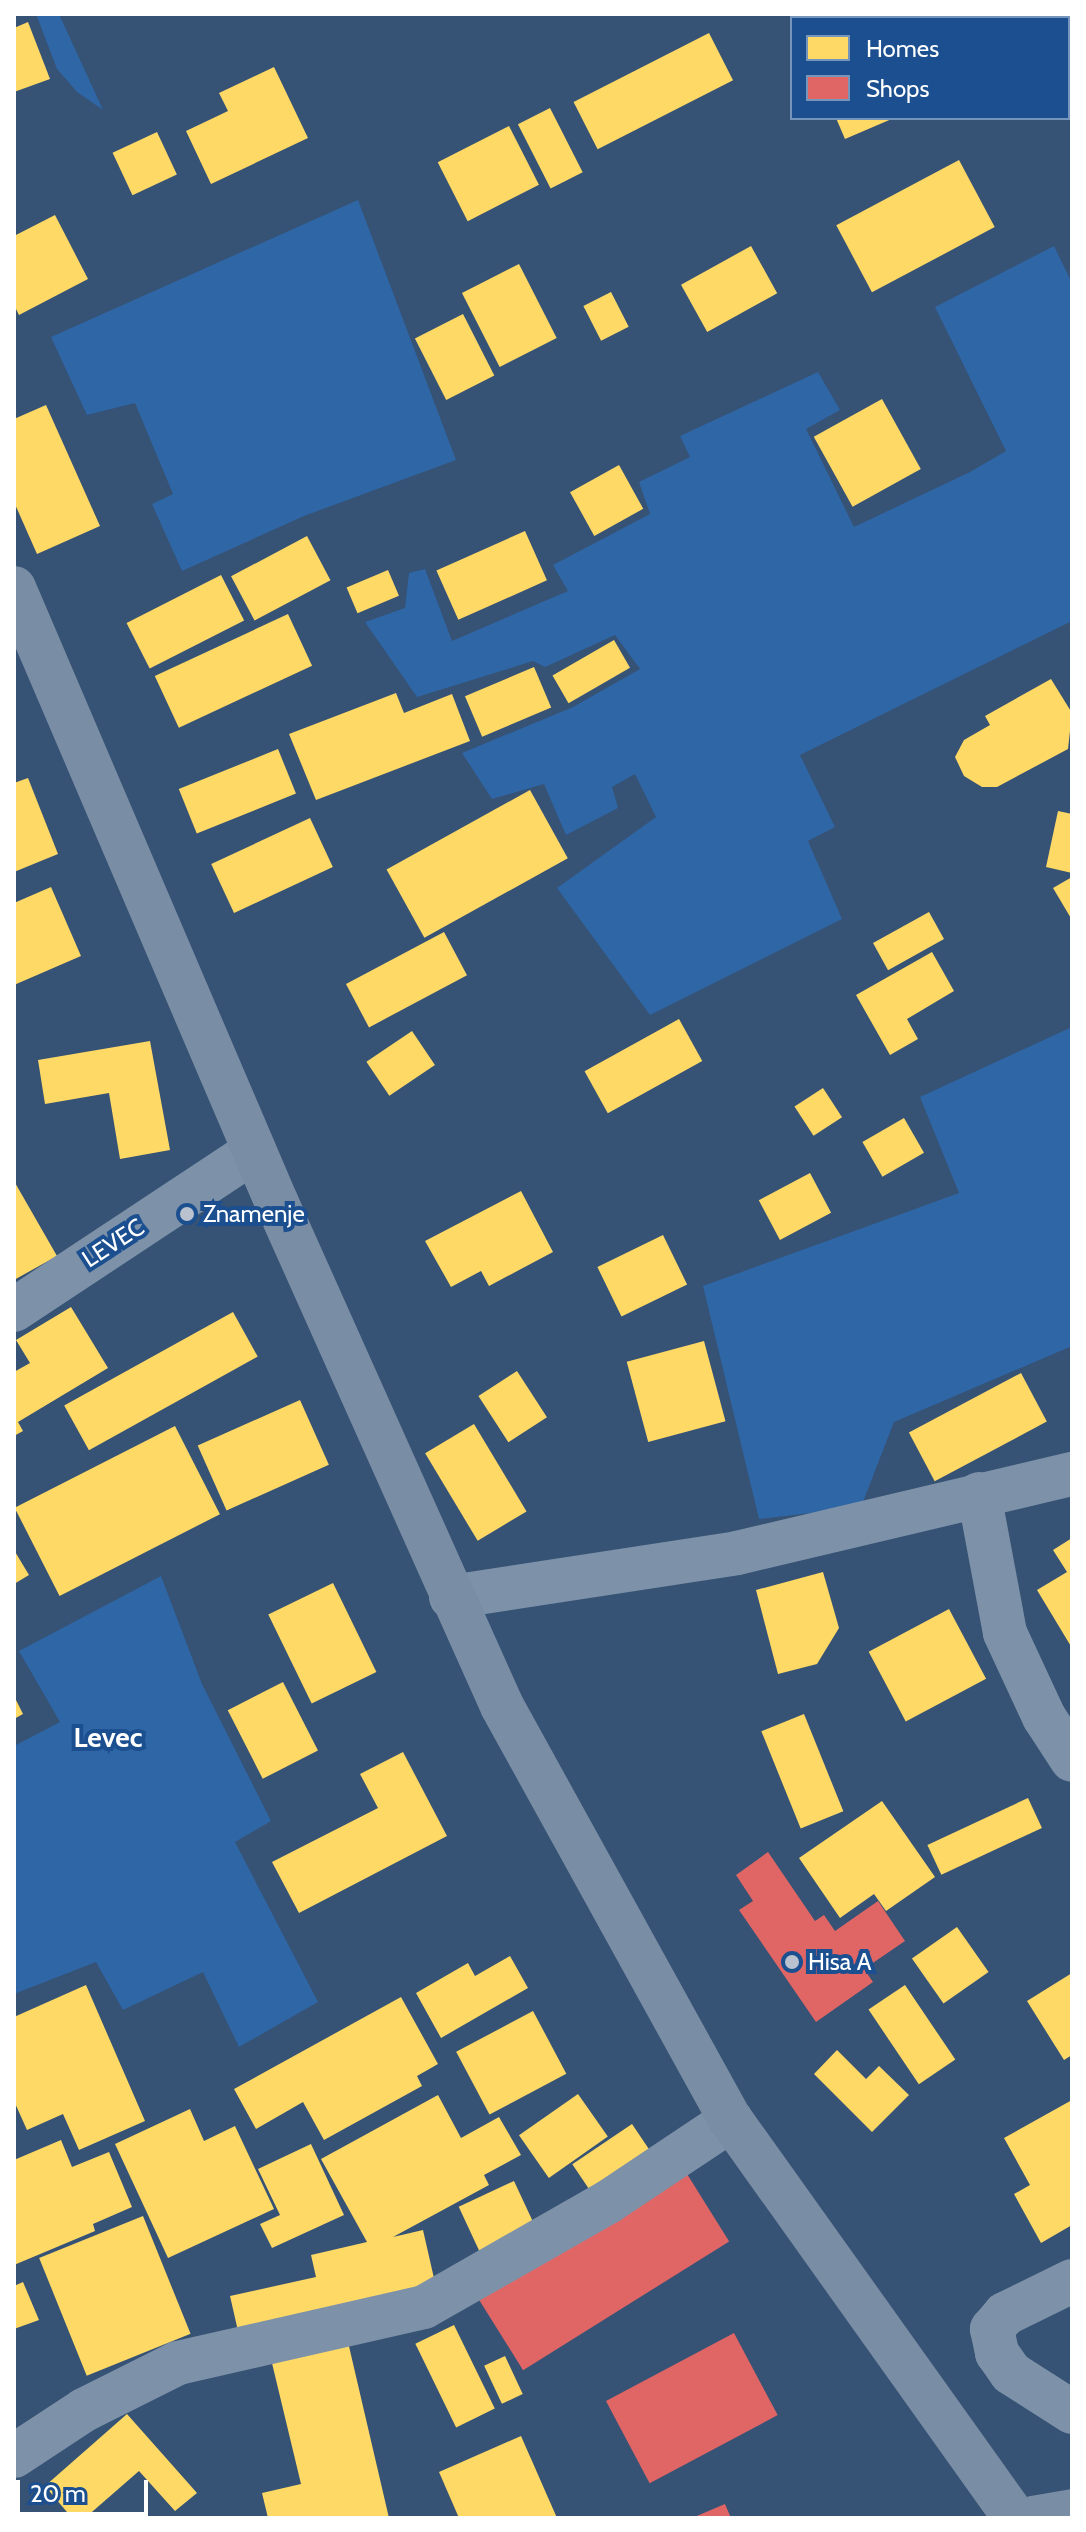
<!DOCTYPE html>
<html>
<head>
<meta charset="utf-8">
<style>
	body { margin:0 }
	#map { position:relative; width:1086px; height:2532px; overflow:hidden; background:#365274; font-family:Cabin,sans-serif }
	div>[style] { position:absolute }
	.green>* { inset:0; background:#2f66a5 }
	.homes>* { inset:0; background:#ffd966; transform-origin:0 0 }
	.shops>* { inset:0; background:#e06666; transform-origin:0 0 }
	.street>* { height:44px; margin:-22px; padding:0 22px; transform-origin:22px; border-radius:22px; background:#7d92a8 }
	.secondary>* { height:44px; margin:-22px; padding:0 22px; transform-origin:22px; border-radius:22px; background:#798da4 }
	.dots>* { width:22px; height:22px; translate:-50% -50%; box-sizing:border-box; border:4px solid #1b4f8f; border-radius:50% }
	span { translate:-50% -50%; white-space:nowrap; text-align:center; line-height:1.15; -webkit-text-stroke:8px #1b4f8f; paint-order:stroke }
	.poi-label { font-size:24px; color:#fff }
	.left { translate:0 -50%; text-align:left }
	.street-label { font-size:24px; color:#fff }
	.quarter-label { font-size:28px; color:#fff; font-weight:700 }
	.frame { position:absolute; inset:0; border:16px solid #fff; pointer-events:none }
	.legend { position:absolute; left:790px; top:16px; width:280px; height:104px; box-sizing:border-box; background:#1b4f8f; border:2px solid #7695bc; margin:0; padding:10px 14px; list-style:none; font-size:24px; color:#fff }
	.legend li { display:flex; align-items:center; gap:16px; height:40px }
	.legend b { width:40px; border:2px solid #7695bc }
	.scale { position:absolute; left:16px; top:2480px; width:132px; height:36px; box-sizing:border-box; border:4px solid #fff; border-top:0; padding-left:10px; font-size:24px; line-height:28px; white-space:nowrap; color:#fff; -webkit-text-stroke:6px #1b4f8f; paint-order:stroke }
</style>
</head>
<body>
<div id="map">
	<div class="green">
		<div style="clip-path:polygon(36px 14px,59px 14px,103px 110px,77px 92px,57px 69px)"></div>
		<div style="clip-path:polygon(358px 200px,456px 460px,304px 516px,182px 571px,152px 504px,173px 494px,135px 403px,87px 415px,51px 337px)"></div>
		<div style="clip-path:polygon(1054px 246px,1072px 283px,1072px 621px,800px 755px,835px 827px,808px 841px,842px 919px,650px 1015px,557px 888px,656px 817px,635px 774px,612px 787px,618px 808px,566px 835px,544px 784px,492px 799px,462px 753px,573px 707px,640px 669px,615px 635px,545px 667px,533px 661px,417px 697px,365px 622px,405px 608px,409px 573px,425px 569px,452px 641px,568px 591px,553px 565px,650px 514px,639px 482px,690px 457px,680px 436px,818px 372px,840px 410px,806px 429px,854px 527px,970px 472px,1006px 451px,935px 307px)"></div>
		<div style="clip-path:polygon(1072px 1027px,1072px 1346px,894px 1422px,861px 1507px,759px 1519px,703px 1286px,959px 1193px,920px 1097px)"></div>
		<div style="clip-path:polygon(161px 1576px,202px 1684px,271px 1821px,235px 1842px,318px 2002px,239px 2047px,203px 1972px,123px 2010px,96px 1962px,14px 1994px,14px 1746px,60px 1722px,19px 1651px)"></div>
	</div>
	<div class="homes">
		<div style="clip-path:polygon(849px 14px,874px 14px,875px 18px,839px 18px)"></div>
		<div style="clip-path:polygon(28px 22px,50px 79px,14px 92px,14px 28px)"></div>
		<div style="left:709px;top:33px;width:53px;height:152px;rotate:63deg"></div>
		<div style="clip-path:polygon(274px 67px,308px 138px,211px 184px,186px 131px,228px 111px,219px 93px)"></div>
		<div style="left:550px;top:108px;width:72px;height:36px;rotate:63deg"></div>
		<div style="clip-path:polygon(836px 118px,894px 118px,845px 139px)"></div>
		<div style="left:509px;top:126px;width:66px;height:80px;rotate:63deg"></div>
		<div style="left:157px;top:132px;width:47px;height:49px;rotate:65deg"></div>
		<div style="left:959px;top:160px;width:76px;height:139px;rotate:62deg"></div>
		<div style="clip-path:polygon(55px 215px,88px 279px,19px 315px,14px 305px,14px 236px)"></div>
		<div style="left:751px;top:246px;width:54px;height:80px;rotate:61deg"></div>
		<div style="left:519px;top:264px;width:83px;height:64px;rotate:63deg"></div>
		<div style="left:611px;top:292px;width:39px;height:31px;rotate:63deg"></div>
		<div style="left:463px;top:314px;width:69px;height:54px;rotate:63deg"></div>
		<div style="left:882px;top:399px;width:80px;height:78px;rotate:61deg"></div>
		<div style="clip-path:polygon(46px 405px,100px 526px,37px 554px,14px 502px,14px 419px)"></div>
		<div style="left:619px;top:465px;width:50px;height:56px;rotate:61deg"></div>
		<div style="left:525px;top:531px;width:54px;height:97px;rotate:66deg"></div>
		<div style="left:307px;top:536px;width:50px;height:86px;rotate:62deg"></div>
		<div style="left:388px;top:570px;width:28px;height:45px;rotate:67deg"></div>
		<div style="left:221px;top:575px;width:51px;height:106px;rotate:63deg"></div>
		<div style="left:288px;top:614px;width:57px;height:147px;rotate:65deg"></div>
		<div style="left:614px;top:640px;width:32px;height:71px;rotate:60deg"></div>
		<div style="left:534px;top:667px;width:44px;height:75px;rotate:67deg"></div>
		<div style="clip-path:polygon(1051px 679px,1072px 713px,1068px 749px,997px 787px,982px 787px,964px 776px,955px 757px,964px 740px,990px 725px,985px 716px)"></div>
		<div style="clip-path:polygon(396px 693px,404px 713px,452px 694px,470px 741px,316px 800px,289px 734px)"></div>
		<div style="left:278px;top:749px;width:48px;height:107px;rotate:68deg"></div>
		<div style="clip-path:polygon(28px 778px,58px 854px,14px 872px,14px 783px)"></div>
		<div style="left:530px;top:790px;width:78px;height:164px;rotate:61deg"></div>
		<div style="clip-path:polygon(1058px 811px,1072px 814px,1072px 873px,1046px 867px)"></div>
		<div style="left:310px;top:818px;width:54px;height:109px;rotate:65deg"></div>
		<div style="clip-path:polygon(1072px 877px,1072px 920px,1053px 888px)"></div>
		<div style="clip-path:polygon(51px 887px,81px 956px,14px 985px,14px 903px)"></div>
		<div style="left:929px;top:912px;width:31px;height:64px;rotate:61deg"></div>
		<div style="left:444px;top:932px;width:49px;height:111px;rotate:62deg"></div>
		<div style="clip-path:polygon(932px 952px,954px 991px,907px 1019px,918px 1039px,890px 1055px,856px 995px)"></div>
		<div style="left:679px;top:1019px;width:48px;height:108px;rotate:61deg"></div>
		<div style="left:412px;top:1031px;width:41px;height:55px;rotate:56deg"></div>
		<div style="clip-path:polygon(150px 1041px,170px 1150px,120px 1159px,109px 1093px,45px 1104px,38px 1060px)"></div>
		<div style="left:823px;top:1088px;width:35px;height:34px;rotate:57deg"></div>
		<div style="left:904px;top:1118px;width:40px;height:48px;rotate:60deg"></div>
		<div style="left:810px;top:1173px;width:45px;height:58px;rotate:62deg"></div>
		<div style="clip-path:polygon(14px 1181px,57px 1256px,14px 1280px)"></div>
		<div style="clip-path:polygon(521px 1191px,553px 1252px,489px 1286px,481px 1271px,451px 1287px,425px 1241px)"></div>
		<div style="left:663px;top:1235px;width:55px;height:73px;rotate:64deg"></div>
		<div style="clip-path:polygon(71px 1307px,108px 1368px,18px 1422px,23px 1431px,14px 1436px,14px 1372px,30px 1363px,16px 1340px)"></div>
		<div style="left:233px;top:1312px;width:51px;height:193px;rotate:61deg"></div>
		<div style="left:704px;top:1341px;width:83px;height:80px;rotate:75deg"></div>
		<div style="left:517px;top:1371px;width:55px;height:46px;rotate:57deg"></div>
		<div style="left:1021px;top:1373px;width:55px;height:127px;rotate:62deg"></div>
		<div style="left:300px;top:1400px;width:71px;height:112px;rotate:66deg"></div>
		<div style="left:474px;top:1424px;width:102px;height:57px;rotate:59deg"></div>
		<div style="left:175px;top:1426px;width:99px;height:180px;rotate:63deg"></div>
		<div style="clip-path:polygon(1072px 1538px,1072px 1648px,1037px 1590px,1067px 1572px,1053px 1550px)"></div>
		<div style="clip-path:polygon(14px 1550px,29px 1575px,14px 1584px)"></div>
		<div style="clip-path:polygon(823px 1572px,839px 1628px,817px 1664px,778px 1674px,756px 1590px)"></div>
		<div style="left:333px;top:1583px;width:99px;height:72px;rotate:64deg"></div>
		<div style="left:949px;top:1609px;width:79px;height:91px;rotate:62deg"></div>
		<div style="left:283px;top:1682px;width:77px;height:62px;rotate:63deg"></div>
		<div style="clip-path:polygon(14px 1696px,23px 1714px,14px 1719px)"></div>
		<div style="left:804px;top:1714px;width:105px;height:46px;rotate:68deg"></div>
		<div style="clip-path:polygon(403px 1752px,447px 1836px,299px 1913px,272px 1862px,378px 1808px,360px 1774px)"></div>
		<div style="left:1028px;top:1798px;width:33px;height:111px;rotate:65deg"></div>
		<div style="clip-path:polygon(882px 1801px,935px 1877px,886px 1911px,874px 1894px,840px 1918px,799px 1858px)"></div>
		<div style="left:957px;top:1927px;width:55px;height:55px;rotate:55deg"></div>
		<div style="clip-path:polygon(510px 1956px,528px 1988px,441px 2038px,416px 1993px,468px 1963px,475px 1976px)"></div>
		<div style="clip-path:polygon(1072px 1973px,1072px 2055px,1064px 2060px,1027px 2001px)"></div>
		<div style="clip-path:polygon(86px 1985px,145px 2121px,79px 2150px,63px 2114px,27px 2130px,14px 2101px,14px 2017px)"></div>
		<div style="left:905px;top:1985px;width:90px;height:44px;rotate:56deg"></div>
		<div style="clip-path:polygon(401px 1997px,438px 2064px,417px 2076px,422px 2086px,324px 2140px,303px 2102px,256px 2129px,234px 2089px)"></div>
		<div style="left:533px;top:2011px;width:71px;height:87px;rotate:62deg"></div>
		<div style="clip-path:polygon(837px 2050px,866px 2079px,879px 2066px,909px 2095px,872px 2132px,814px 2074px)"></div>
		<div style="left:578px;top:2094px;width:52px;height:72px;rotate:55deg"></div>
		<div style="clip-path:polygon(438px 2095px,461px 2138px,499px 2117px,521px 2155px,484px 2175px,489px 2185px,393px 2237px,423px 2230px,436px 2287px,238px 2331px,230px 2296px,316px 2277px,311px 2255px,367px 2242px,321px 2159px)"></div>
		<div style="clip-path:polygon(1072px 2100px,1072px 2225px,1041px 2243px,1014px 2194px,1030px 2185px,1004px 2138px)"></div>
		<div style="clip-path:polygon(190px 2109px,204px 2141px,235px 2126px,274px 2209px,168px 2258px,115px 2144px)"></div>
		<div style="left:632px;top:2124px;width:41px;height:72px;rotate:56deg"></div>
		<div style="clip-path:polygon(61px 2140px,72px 2167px,109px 2152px,132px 2207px,93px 2224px,95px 2231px,14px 2265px,14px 2160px)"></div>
		<div style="clip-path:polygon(311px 2144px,344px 2215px,272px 2248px,260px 2224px,280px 2215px,258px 2169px)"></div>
		<div style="left:514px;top:2181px;width:57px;height:61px;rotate:65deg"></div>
		<div style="left:143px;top:2216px;width:127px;height:112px;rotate:68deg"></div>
		<div style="clip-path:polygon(23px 2282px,39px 2320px,14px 2329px,14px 2286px)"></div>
		<div style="left:454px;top:2325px;width:93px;height:43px;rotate:64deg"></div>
		<div style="clip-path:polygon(348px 2342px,389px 2518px,268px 2518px,262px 2493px,301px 2484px,271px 2359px)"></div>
		<div style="left:505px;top:2356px;width:42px;height:23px;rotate:65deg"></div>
		<div style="clip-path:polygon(127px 2414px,197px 2493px,175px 2511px,139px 2471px,85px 2518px,72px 2518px,45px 2486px)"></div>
		<div style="clip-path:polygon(521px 2436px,557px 2518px,459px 2518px,439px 2472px)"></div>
	</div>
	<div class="shops">
		<div style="clip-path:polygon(768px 1852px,815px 1921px,824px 1915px,835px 1931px,878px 1901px,905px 1941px,864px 1969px,873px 1982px,816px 2022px,739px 1910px,753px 1901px,736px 1875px)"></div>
		<div style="left:682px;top:2166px;width:89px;height:243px;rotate:58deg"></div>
		<div style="left:734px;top:2333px;width:93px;height:145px;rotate:62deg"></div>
		<div style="clip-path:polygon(725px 2504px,731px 2518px,692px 2518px)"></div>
	</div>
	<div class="street">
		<div style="left:14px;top:1310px;width:288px;rotate:-33.5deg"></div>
		<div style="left:979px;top:1494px;width:141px;rotate:79.4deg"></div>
		<div style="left:1005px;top:1633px;width:93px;rotate:65.1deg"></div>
		<div style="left:1044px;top:1717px;width:51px;rotate:56.9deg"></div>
		<div style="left:451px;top:1597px;width:289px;rotate:-8.7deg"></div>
		<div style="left:737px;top:1553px;width:344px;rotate:-13.3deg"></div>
		<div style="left:1072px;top:2281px;width:75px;rotate:153.8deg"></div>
		<div style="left:1005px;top:2314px;width:20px;rotate:131deg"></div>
		<div style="left:992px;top:2329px;width:25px;rotate:78deg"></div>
		<div style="left:997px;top:2353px;width:24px;rotate:55deg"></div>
		<div style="left:1011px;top:2373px;width:72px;rotate:32.6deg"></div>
		<div style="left:14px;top:2456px;width:84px;rotate:-33.3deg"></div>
		<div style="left:84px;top:2410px;width:105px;rotate:-26.6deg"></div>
		<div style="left:178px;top:2363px;width:252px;rotate:-12.8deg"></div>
		<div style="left:424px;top:2307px;width:212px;rotate:-29.7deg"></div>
		<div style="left:608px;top:2202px;width:148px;rotate:-33.7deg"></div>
	</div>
	<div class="secondary">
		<div style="left:14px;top:588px;width:667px;rotate:66.86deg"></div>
		<div style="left:276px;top:1201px;width:553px;rotate:65.89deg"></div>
		<div style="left:502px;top:1706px;width:473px;rotate:61.1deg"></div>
		<div style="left:731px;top:2120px;width:489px;rotate:54.5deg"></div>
		<div style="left:1033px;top:2518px;width:40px;rotate:-10deg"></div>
	</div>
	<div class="dots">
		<div style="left:187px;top:1214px;background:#b9c2ce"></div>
		<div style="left:792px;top:1962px;background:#b9c2ce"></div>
	</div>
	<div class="poi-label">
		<span class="left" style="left:203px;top:1214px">Znamenje</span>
		<span class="left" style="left:808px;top:1962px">Hisa A</span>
	</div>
	<div class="street-label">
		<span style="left:113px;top:1243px;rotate:-33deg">LEVEC</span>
	</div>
	<div class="quarter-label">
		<span style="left:108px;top:1737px">Levec</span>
	</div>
	<div class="frame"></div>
	<ul class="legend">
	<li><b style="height:22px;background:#ffd966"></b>Homes</li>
	<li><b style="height:22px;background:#e06666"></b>Shops</li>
	</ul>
	<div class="scale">20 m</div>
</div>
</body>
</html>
